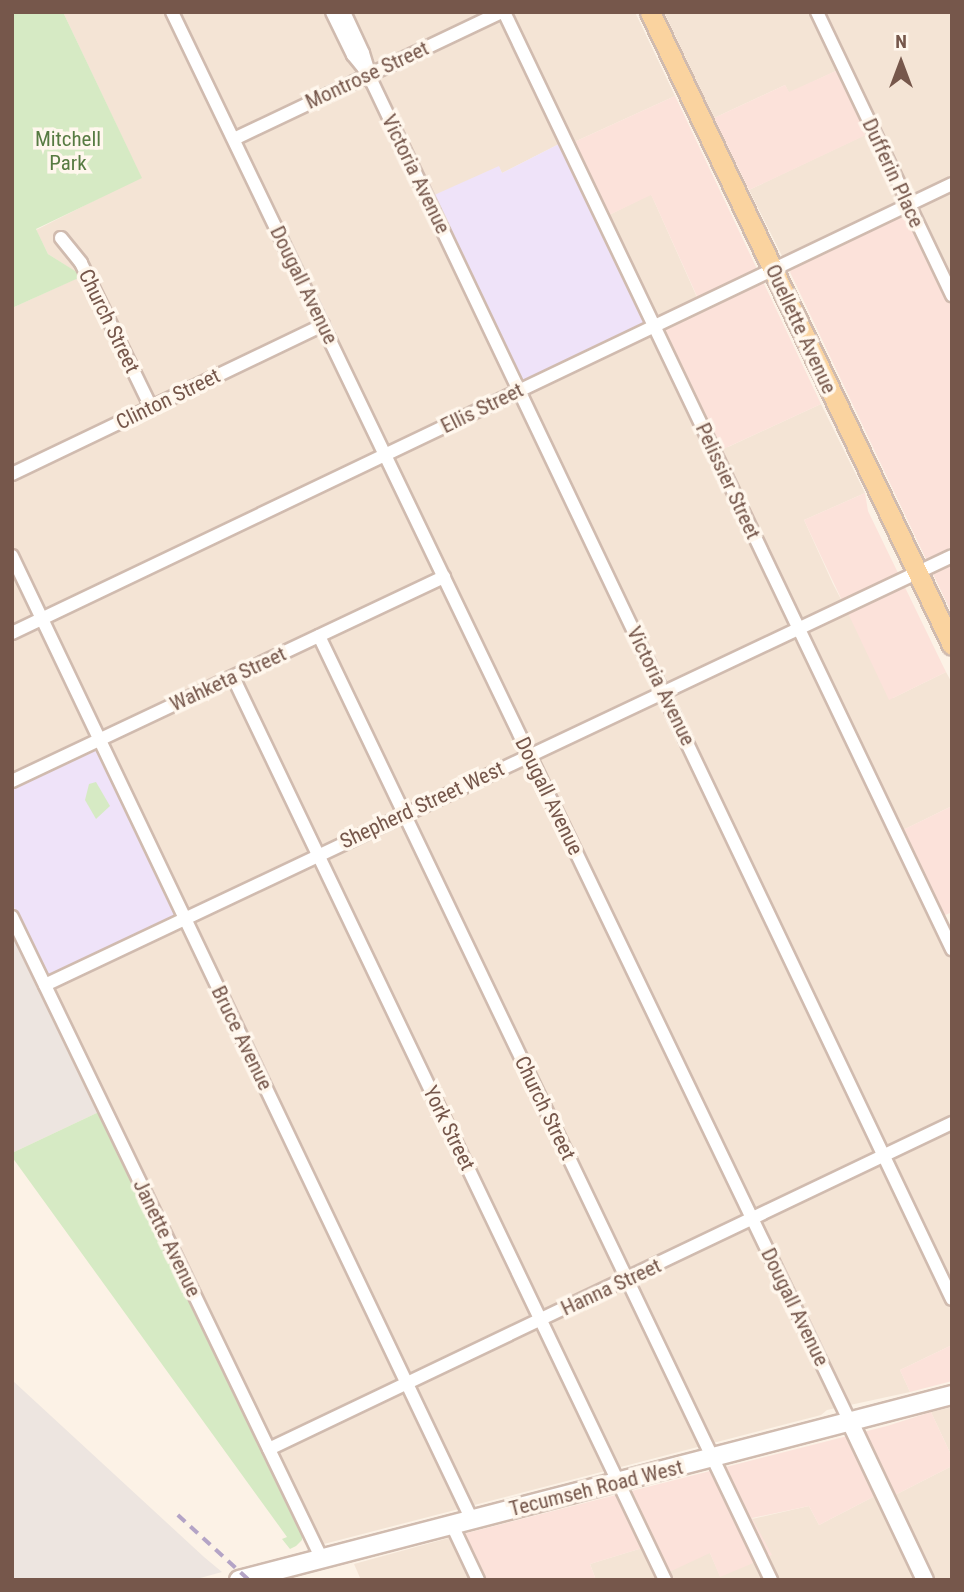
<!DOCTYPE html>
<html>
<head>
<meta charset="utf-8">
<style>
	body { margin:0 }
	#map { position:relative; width:964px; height:1592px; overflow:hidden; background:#fcf2e6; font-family:"Roboto Condensed",sans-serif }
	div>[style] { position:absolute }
	.residential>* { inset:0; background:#f4e4d5 }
	.commercial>* { inset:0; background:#fce2da }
	.industrial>* { inset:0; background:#ede5e0 }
	.education>* { inset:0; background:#efe3f9 }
	.green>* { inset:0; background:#d6eac4 }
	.roads { filter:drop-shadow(2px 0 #d0bbaf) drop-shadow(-2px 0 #d0bbaf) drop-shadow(0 2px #d0bbaf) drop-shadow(0 -2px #d0bbaf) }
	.minor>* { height:12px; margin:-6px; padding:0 6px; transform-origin:6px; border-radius:6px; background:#fff }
	.tertiary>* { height:16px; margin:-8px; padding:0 8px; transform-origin:8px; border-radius:8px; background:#fff }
	.secondary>* { height:18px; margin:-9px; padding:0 9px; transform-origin:9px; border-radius:9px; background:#fff }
	.primary>* { height:19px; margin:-9.5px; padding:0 9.5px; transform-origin:9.5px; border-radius:9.5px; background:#fad39f }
	.rail>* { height:3.5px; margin-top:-1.75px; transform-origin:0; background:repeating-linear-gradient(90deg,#b4a4c6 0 10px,transparent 0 17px) }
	span { translate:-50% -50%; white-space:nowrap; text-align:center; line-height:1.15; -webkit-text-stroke:7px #fff7ed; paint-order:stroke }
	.street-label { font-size:21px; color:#76574b }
	.park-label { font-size:21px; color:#577b42 }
	.frame { position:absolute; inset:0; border:14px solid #76574b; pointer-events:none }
	.north { position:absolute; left:866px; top:28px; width:70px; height:70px; -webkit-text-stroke:5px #fff7ed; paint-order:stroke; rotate:0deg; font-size:19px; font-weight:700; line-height:28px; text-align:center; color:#76574b }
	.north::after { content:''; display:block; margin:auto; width:24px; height:32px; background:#76574b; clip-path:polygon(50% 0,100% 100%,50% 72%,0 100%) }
</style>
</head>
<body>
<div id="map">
	<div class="residential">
		<div style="clip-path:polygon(63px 12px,635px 12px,675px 96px,572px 143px,559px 144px,502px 173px,499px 167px,521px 383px,655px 317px,607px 216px,651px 194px,704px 313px,663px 332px,728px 447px,821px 404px,865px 493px,804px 520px,833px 584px,893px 698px,946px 672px,952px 683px,952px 806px,901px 831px,952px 938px,952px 1345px,900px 1370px,910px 1392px,827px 1410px,821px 1415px,320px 1545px,48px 978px,96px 747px,12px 788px,12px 308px,82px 276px,48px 254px,36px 230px,141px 177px)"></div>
		<div style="clip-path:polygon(664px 12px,952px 12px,952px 308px,909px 218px,798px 260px,790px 272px,749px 190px,867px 134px,838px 70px,789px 93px,785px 85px,714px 118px)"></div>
		<div style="clip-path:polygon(952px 1407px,952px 1457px,931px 1412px)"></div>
		<div style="clip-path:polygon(952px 1466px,952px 1580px,596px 1580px,590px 1564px,652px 1545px,710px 1553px,720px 1576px,752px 1519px,809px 1506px,819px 1525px,873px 1497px,897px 1494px)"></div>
		<div style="clip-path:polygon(463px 1534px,484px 1580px,361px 1580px,354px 1564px)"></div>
	</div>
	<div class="commercial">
		<div style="clip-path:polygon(838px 70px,868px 134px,749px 190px,714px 118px,785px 85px,789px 92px)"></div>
		<div style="clip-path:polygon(675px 96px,821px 404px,719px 451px,662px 332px,704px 312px,655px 203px,651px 195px,607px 216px,572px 143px)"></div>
		<div style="clip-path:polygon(897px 216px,910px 218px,952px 308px,952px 614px,790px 272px,798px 260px)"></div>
		<div style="clip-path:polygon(865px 493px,868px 511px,946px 672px,889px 700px,804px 520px)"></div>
		<div style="clip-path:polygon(952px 806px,952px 912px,941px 917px,901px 831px)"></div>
		<div style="clip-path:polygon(952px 1345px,952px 1381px,910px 1392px,900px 1370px)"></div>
		<div style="clip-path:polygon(931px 1412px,952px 1457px,952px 1466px,897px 1494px,873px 1497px,819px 1525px,809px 1506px,752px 1518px,772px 1555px,720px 1577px,710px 1553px,665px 1574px,652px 1545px,590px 1564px,596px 1580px,484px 1580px,463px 1534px,887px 1426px)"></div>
	</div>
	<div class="industrial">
		<div style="clip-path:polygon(12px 921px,103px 1110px,12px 1153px)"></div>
		<div style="clip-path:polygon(12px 1380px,204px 1557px,222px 1572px,193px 1580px,12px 1580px)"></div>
	</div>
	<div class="education">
		<div style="clip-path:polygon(559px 144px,645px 322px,520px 383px,432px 196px,499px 166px,502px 173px)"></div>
		<div style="clip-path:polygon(96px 747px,178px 916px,48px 978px,12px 903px,12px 788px)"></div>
	</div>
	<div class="green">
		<div style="clip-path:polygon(12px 12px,63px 12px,142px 178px,36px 229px,48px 254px,83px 276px,12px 308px)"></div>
		<div style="clip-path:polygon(96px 782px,110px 806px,96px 819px,85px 800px,89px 784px)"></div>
		<div style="clip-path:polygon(103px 1110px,302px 1534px,302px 1540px,296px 1546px,290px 1549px,282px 1539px,287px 1537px,12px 1157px,12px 1153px)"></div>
	</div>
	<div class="roads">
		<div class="minor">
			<div style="left:172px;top:12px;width:1565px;rotate:64.32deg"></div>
			<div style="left:332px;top:12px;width:48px;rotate:64deg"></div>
			<div style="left:353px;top:55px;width:21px;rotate:51deg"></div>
			<div style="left:344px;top:12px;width:45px;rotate:65.1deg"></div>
			<div style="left:363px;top:53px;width:30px;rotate:73deg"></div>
			<div style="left:372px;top:82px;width:1348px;rotate:64.52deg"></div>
			<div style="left:504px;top:12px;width:1039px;rotate:64.45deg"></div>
			<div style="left:817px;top:12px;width:314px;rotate:64.5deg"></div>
			<div style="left:234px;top:139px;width:296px;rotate:-25.4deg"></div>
			<div style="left:61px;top:238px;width:32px;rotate:51deg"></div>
			<div style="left:81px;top:263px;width:160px;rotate:64.1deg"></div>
			<div style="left:12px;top:474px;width:345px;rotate:-25.6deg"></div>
			<div style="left:12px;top:556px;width:1068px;rotate:64.49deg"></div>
			<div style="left:12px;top:633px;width:1042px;rotate:-25.53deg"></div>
			<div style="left:319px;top:636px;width:1047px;rotate:64.41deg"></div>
			<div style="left:233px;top:677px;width:1001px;rotate:64.43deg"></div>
			<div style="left:12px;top:781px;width:478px;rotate:-25.3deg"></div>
			<div style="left:12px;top:917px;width:713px;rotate:64.23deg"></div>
			<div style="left:45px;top:985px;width:1003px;rotate:-25.31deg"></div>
			<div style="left:269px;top:1449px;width:757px;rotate:-25.52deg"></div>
			<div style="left:452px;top:1525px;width:61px;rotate:64.7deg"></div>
		</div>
		<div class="tertiary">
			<div style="left:850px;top:1422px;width:175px;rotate:64.6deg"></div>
		</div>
		<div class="secondary">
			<div style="left:239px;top:1580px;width:737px;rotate:-14.55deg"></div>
		</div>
		<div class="primary">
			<div style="left:650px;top:12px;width:701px;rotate:64.49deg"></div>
		</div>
	</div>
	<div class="rail">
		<div style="left:178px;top:1515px;width:96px;rotate:42.5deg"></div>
	</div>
	<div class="street-label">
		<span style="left:367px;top:75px;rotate:-25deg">Montrose Street</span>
		<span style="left:893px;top:173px;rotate:65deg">Dufferin Place</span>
		<span style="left:416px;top:174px;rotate:64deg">Victoria Avenue</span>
		<span style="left:304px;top:285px;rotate:64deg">Dougall Avenue</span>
		<span style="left:109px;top:321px;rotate:64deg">Church Street</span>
		<span style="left:801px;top:329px;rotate:65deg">Ouellette Avenue</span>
		<span style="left:168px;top:399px;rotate:-26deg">Clinton Street</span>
		<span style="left:482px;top:408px;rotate:-26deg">Ellis Street</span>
		<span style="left:728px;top:481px;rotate:65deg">Pelissier Street</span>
		<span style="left:228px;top:679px;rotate:-25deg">Wahketa Street</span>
		<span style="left:661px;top:686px;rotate:64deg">Victoria Avenue</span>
		<span style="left:549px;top:796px;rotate:64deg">Dougall Avenue</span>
		<span style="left:422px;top:805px;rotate:-25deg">Shepherd Street West</span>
		<span style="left:242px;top:1038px;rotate:64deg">Bruce Avenue</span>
		<span style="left:545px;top:1108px;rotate:64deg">Church Street</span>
		<span style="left:449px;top:1128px;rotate:64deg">York Street</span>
		<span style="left:167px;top:1238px;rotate:64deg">Janette Avenue</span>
		<span style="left:611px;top:1287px;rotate:-25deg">Hanna Street</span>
		<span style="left:795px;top:1307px;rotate:64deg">Dougall Avenue</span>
		<span style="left:596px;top:1488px;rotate:-14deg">Tecumseh Road West</span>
	</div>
	<div class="park-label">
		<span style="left:68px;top:151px">Mitchell<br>Park</span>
	</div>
	<div class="frame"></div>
	<div class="north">N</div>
</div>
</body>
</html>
